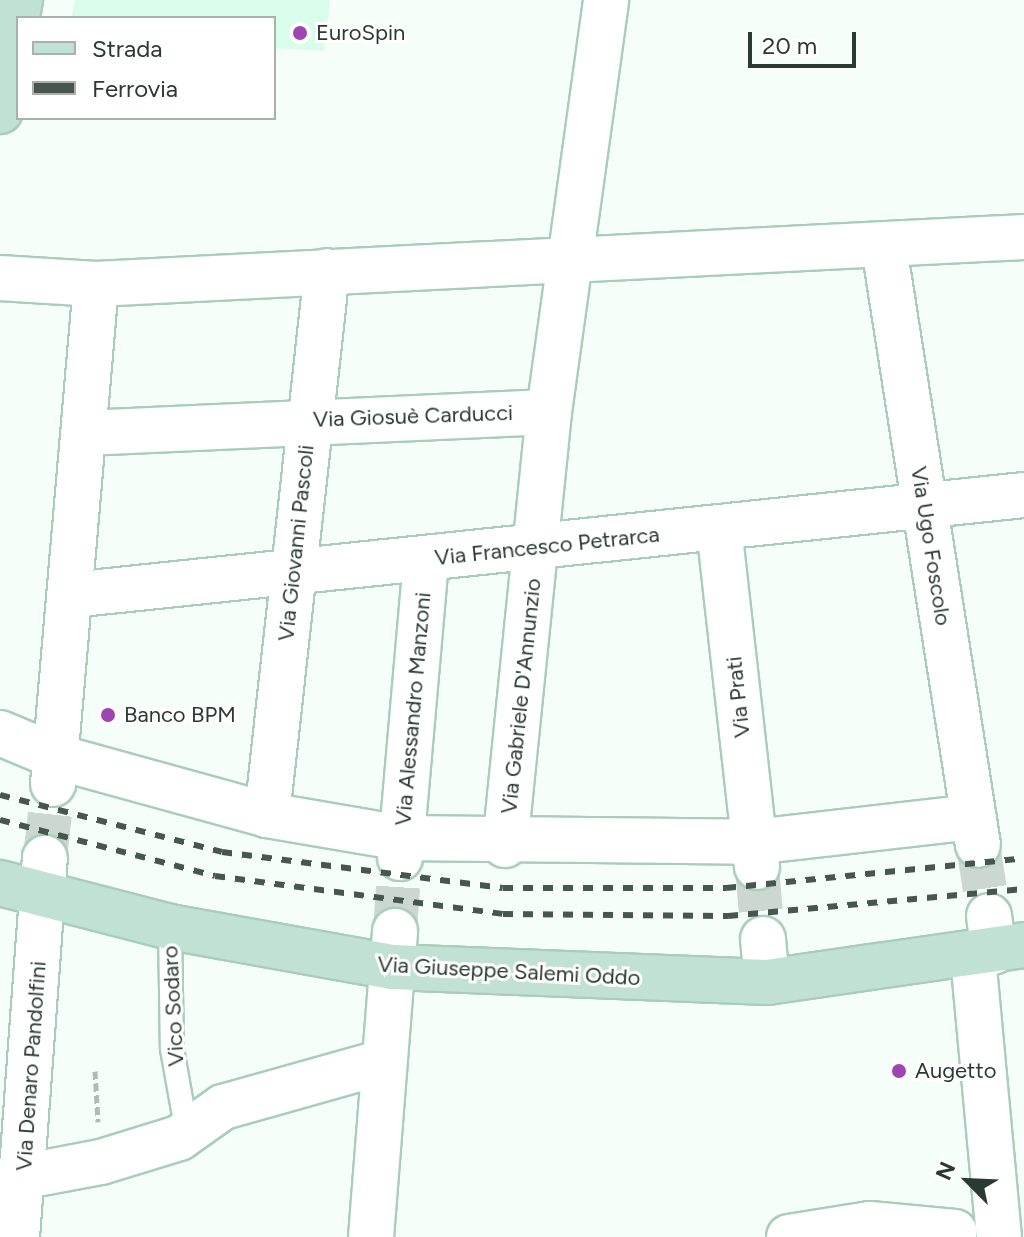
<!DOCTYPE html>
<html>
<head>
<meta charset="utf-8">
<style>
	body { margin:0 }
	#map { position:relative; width:1024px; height:1237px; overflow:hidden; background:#f6fefa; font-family:Figtree,sans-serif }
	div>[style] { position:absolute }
	.built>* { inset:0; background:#d8fdea }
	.street-tunnel>* { height:44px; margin-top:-22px; transform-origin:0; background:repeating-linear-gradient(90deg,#cdd7d2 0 44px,transparent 0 66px) }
	.path>* { height:5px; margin-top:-2.5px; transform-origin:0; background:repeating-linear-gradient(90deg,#b1bbb6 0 8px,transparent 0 12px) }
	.roads { filter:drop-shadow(2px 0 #a8cebb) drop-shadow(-2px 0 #a8cebb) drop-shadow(0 2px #a8cebb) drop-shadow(0 -2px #a8cebb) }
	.lane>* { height:22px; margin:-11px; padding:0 11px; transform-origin:11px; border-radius:11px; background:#fff }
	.street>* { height:44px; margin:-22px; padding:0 22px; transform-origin:22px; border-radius:22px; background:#fff }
	.secondary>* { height:44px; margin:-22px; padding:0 22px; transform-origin:22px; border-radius:22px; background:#c2e1d5 }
	.rail>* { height:6px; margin-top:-3px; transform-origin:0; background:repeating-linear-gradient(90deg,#485650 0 10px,transparent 0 20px) }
	.dots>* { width:22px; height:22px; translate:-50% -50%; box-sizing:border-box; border:4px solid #fff; border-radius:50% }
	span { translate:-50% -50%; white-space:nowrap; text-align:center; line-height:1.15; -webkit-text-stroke:6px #fff; paint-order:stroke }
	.poi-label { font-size:22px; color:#2a3932 }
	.left { translate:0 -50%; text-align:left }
	.street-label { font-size:22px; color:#2a3932 }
	.legend { position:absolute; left:16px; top:16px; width:260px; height:104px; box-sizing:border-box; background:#fff; border:2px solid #aab0ad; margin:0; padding:10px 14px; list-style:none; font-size:24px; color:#2a3932 }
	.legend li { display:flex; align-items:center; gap:16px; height:40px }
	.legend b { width:40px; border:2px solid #aab0ad }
	.north { position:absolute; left:928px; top:1141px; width:80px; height:80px; -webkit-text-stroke:6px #fff; paint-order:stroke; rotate:294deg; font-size:22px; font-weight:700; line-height:32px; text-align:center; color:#2a3932 }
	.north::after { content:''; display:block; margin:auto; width:28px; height:36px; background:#2a3932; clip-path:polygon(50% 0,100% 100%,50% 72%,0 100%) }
	.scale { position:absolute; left:748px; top:32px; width:108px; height:36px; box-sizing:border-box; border:4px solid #2a3932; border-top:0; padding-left:10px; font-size:24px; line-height:28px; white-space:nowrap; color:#2a3932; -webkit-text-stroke:6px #fff; paint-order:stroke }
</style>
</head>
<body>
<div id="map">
	<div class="built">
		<div style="clip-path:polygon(75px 0,330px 0,324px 51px,274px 48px,274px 18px,71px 18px)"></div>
	</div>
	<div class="street-tunnel">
		<div style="left:978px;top:845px;width:72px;rotate:81.2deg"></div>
		<div style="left:45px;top:858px;width:71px;rotate:-83.6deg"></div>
		<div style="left:757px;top:867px;width:72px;rotate:85.2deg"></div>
		<div style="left:395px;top:931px;width:73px;rotate:-86.1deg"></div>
	</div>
	<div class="path">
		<div style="left:95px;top:1071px;width:51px;rotate:86.6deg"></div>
	</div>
	<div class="roads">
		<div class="lane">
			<div style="left:170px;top:927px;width:122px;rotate:89.1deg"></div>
			<div style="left:172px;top:1049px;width:84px;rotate:79.8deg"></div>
		</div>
		<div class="street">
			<div style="left:884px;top:247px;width:605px;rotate:81.07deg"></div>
			<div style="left:0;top:278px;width:96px;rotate:3.6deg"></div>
			<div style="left:96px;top:284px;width:929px;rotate:-2.9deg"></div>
			<div style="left:85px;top:433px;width:464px;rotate:-2.6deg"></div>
			<div style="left:719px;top:528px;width:341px;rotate:83.6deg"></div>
			<div style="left:71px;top:595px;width:958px;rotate:-5.99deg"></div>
			<div style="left:0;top:733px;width:62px;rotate:22.8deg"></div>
			<div style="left:57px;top:757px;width:218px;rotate:15.4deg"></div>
			<div style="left:267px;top:815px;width:136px;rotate:9.7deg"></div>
			<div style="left:401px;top:838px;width:353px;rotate:0.6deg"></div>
			<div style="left:754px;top:842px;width:221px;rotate:-6.5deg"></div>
			<div style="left:53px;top:784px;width:502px;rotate:-85.08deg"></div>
			<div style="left:267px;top:815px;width:547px;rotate:-83.71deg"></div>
			<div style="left:505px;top:845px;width:435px;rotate:-84.2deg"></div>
			<div style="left:549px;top:412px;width:416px;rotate:-82.1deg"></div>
			<div style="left:400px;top:858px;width:300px;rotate:-85deg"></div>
			<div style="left:989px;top:916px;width:36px;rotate:82deg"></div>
			<div style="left:763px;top:939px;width:43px;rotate:84.7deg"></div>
			<div style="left:973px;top:957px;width:281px;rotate:84.7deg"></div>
			<div style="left:0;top:1181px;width:103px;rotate:-10.7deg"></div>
			<div style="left:101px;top:1162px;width:82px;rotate:-17.1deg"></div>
			<div style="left:179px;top:1138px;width:54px;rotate:-35.2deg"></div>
			<div style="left:223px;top:1107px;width:166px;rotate:-15.7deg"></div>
			<div style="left:17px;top:1237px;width:380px;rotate:-85.8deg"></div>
			<div style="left:371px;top:1237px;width:307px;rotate:-85.5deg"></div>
			<div style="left:789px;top:1237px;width:82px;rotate:-9.1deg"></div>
			<div style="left:870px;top:1224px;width:85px;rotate:5.4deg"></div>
		</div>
		<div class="secondary">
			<div style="left:0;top:111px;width:113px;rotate:-79.8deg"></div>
			<div style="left:0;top:883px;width:176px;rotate:14.5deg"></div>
			<div style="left:170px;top:927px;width:226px;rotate:10.2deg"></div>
			<div style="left:392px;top:967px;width:375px;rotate:2.3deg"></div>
			<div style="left:767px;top:982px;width:260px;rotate:-8.2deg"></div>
		</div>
	</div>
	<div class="rail">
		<div style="left:0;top:795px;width:229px;rotate:14.4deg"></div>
		<div style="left:222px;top:852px;width:283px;rotate:7.3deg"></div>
		<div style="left:503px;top:888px;width:223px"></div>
		<div style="left:726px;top:888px;width:300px;rotate:-5.7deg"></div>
		<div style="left:0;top:820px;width:222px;rotate:14.6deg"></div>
		<div style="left:215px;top:876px;width:290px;rotate:7.5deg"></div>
		<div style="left:503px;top:914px;width:225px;rotate:0.5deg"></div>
		<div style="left:728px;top:916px;width:297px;rotate:-5.2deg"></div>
	</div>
	<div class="dots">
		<div style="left:300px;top:33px;background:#9d45b2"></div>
		<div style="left:108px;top:715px;background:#9d45b2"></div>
		<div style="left:899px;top:1071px;background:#9d45b2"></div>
	</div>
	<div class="poi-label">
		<span class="left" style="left:316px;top:33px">EuroSpin</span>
		<span class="left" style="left:124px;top:715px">Banco BPM</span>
		<span class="left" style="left:915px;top:1071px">Augetto</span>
	</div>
	<div class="street-label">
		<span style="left:413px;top:416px;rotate:-2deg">Via Giosuè Carducci</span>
		<span style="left:296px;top:543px;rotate:-84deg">Via Giovanni Pascoli</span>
		<span style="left:547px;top:546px;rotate:-6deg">Via Francesco Petrarca</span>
		<span style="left:931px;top:546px;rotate:81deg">Via Ugo Foscolo</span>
		<span style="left:521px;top:696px;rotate:-84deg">Via Gabriele D'Annunzio</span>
		<span style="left:738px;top:697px;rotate:-96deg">Via Prati</span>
		<span style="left:413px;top:709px;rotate:-85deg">Via Alessandro Manzoni</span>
		<span style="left:509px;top:971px;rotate:3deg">Via Giuseppe Salemi Oddo</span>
		<span style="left:173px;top:1006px;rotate:-93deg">Vico Sodaro</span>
		<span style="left:31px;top:1066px;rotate:-86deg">Via Denaro Pandolfini</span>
	</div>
	<ul class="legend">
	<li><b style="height:10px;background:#c2e1d5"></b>Strada</li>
	<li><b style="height:10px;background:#485650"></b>Ferrovia</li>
	</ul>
	<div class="north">N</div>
	<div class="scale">20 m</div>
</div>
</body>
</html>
